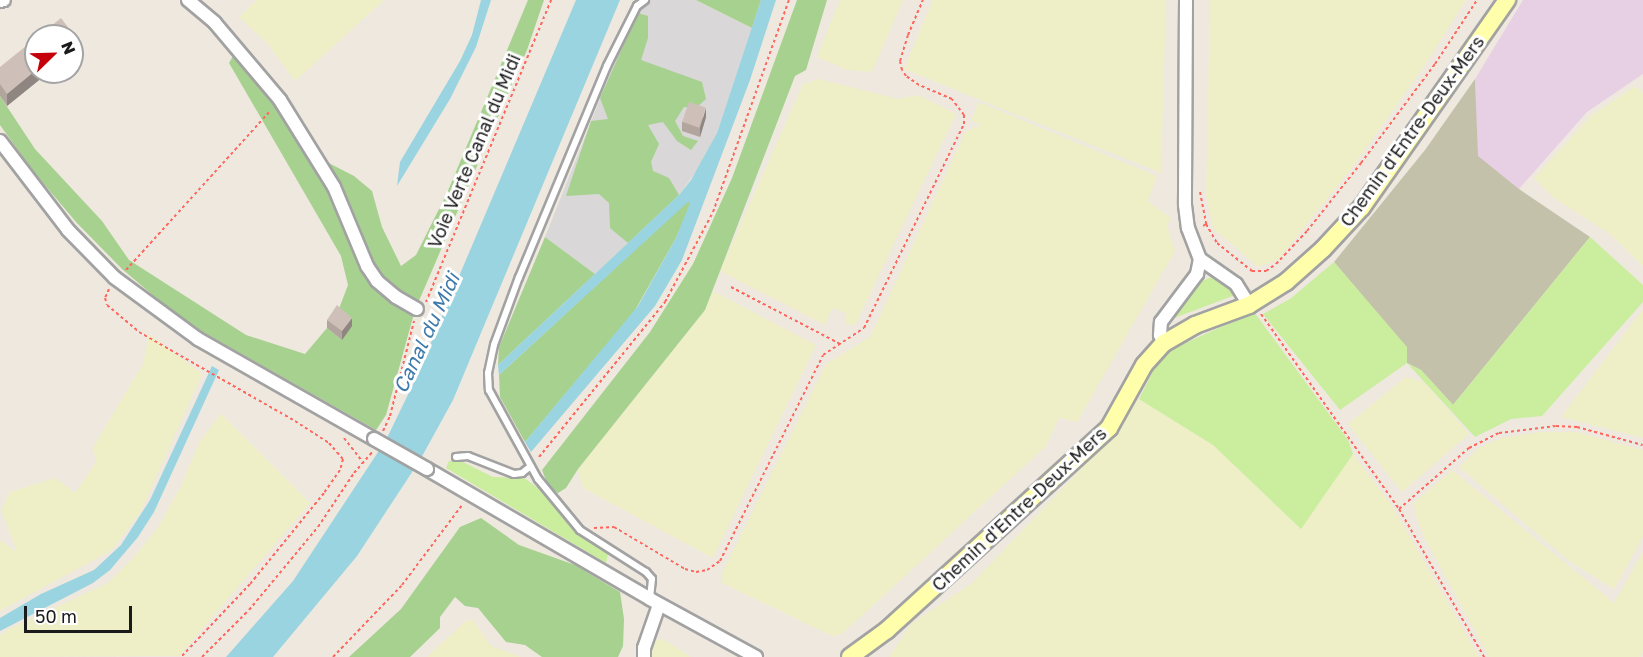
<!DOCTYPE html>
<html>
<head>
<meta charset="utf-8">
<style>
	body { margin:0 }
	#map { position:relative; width:1643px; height:657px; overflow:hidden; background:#eee8df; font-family:"Golos Text",sans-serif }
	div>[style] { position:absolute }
	.residential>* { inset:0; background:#d9d7d7 }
	.industrial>* { inset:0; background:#e8d0e4 }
	.construction>* { inset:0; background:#c3c1aa }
	.farmland>* { inset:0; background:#eeefc7 }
	.grass>* { inset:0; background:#caee9e }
	.forest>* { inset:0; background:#a6d18f }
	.water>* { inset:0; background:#9ad4e0 }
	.path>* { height:2px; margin-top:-1px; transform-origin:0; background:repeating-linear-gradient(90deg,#ff665e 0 3px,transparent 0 6px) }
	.roads { filter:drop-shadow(2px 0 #a2a2a2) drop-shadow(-2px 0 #a2a2a2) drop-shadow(0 2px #a2a2a2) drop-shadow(0 -2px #a2a2a2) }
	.lane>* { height:6px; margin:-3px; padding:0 3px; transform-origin:3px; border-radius:3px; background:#fff }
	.street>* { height:12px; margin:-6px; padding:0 6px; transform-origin:6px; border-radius:6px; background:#fff }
	.secondary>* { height:16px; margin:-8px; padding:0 8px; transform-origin:8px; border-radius:8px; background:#ffffab }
	.bridges { filter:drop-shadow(2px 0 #a2a2a2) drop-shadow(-2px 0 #a2a2a2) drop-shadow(0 2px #a2a2a2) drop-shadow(0 -2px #a2a2a2) }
	.street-bridge>* { height:12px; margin:-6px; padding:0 6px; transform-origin:6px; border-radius:6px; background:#fff }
	.wall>* { inset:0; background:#b1a59e }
	.shaded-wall>* { inset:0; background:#908681 }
	.building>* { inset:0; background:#cec0b8; transform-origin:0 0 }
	span { translate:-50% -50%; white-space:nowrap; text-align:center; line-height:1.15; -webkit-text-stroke:6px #fff; paint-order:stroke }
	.street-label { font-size:18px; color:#1b1b1b }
	.water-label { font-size:20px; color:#3e7aaa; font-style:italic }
	.north { position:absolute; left:24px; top:24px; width:60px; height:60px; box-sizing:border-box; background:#fff; border:2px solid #a4a4a4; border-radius:50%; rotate:67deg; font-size:16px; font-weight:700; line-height:24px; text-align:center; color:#1b1b1b }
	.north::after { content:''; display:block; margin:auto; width:21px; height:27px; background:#c5000b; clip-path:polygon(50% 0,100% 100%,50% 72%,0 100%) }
	.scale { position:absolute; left:24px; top:606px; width:108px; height:27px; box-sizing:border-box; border:3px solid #1b1b1b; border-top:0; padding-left:8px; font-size:18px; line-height:21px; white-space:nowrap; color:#1b1b1b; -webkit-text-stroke:4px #fff; paint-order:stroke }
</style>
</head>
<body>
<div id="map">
	<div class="residential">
		<div style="clip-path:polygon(645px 0,696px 0,752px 28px,717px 133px,700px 166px,679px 195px,595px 274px,545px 237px,618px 54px)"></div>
	</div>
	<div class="industrial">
		<div style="clip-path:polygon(1523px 0,1643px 0,1643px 74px,1587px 112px,1519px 189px,1477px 156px,1475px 79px)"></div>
	</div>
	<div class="construction">
		<div style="clip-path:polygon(1475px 79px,1478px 156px,1519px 189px,1590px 237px,1453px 405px,1421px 370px,1407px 363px,1406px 347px,1334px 262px,1425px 150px)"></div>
	</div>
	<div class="farmland">
		<div style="clip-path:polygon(257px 0,384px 0,295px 81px,267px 43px,239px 17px)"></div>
		<div style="clip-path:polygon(840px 0,903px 0,872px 72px,847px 70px,817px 57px)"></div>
		<div style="clip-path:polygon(933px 0,1166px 0,1161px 173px,904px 69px)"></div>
		<div style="clip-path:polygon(1210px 0,1466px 0,1421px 71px,1351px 169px,1278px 260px,1258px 267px,1213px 228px,1206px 193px)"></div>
		<div style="clip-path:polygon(819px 79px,899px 99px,918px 95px,956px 114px,855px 325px,845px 324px,846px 313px,832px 308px,825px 325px,720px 271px,803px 84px)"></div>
		<div style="clip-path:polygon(1635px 86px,1643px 93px,1643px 266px,1610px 234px,1554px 198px,1534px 178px,1591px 116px)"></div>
		<div style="clip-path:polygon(979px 102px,1157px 176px,1148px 201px,1171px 218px,1167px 226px,1175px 251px,1077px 422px,1059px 418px,1046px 446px,842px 634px,832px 636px,722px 583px,722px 573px,826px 364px,870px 337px,966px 131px,981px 125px,971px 120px)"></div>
		<div style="clip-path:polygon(713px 291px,816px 345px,713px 558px,583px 488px,578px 469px,705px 310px)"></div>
		<div style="clip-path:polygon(1643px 309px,1643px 438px,1561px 417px)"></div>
		<div style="clip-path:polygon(149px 334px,202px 374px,141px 511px,112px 550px,0 611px,0 540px,17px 552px,1px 510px,10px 492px,55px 478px,75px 493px,96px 462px,93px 447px,143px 364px)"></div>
		<div style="clip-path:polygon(1406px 377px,1424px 382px,1469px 434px,1402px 492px,1348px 424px)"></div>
		<div style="clip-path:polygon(1139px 399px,1213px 445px,1301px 529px,1352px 453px,1392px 506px,1479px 657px,889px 657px,912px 623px,972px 583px,1083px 467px,1114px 419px)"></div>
		<div style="clip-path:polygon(221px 414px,310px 503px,179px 656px,0 657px,0 636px,9px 629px,108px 583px,134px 557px,159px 526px,181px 486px,200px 441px)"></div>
		<div style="clip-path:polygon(1541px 432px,1577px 432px,1643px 450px,1643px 537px,1614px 589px,1569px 561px,1459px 467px,1479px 448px,1501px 438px)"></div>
		<div style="clip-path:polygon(1452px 470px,1614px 603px,1643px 552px,1643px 651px,1640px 657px,1489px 657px,1424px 537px,1416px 515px,1414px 503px)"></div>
		<div style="clip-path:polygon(473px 620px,491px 646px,521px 657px,427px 657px,466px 621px)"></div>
		<div style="clip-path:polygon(663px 639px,691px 657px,652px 657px,653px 641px)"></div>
	</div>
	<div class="grass">
		<div style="clip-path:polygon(1590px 237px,1643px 285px,1643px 302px,1542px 416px,1511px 419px,1475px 437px,1407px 363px,1340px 410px,1263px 314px,1290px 299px,1334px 262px,1407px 347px,1407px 363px,1421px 370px,1453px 405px)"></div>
		<div style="clip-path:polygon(1215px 276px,1226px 280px,1238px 294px,1169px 320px,1199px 282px)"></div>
		<div style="clip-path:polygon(1254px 312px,1348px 440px,1353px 454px,1301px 529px,1213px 445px,1139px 399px,1156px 365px,1172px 349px)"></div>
		<div style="clip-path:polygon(449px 461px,463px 462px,493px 477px,524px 478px,538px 488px,575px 531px,608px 554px,606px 563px,446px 468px)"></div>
	</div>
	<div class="forest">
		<div style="clip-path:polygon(528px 0,544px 0,527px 50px,415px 310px,386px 415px,376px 430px,203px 332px,161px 302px,122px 269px,76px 222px,33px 171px,0 125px,0 96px,35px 149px,102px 221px,129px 260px,246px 335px,305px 354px,327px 328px,342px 340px,337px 314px,348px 285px,341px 256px,229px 63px,236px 51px,317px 157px,354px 176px,372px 191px,382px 227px,401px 266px,416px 255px,447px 193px)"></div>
		<div style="clip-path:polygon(696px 0,761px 0,752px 28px)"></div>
		<div style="clip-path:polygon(797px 0,827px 0,806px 70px,795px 76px,705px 310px,578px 469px,566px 488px,558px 493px,549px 488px,542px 470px,650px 332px,693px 264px,732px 178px)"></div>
		<div style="clip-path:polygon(638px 13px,648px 16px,648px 38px,641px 60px,702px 82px,706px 99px,696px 108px,684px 107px,675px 121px,683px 136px,698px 141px,691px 150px,677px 141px,663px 122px,648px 125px,659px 144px,651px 162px,653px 171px,669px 178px,679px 195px,628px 243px,610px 228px,609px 203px,599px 194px,566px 196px,591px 121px,608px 119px,600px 98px)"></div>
		<div style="clip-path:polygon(688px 201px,691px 203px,676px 238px,634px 312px,525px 442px,500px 397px,499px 375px)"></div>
		<div style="clip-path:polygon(545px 237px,595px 274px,498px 365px,499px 347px)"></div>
		<div style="clip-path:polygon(481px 518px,519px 545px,575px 565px,620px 592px,624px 619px,623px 646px,618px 657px,542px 657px,525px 645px,506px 642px,478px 608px,465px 606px,455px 597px,440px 617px,440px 628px,410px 657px,349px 657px,401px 609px,460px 527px)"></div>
	</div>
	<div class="water">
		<div style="clip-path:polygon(481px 0,491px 0,476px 47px,450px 99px,397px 186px,400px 162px,460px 61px,472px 35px)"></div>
		<div style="clip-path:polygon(576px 0,620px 0,453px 400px,420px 460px,357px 556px,273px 657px,226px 657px,293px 581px,386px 440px,416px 378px)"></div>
		<div style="clip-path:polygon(761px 0,776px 0,750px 80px,682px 260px,655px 306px,531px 452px,525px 442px,638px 306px,676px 238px,690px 203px,688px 202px,499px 375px,498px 365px,679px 195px,691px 180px,717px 133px)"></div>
		<div style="clip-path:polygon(212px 366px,219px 370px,154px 512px,138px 537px,110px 570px,93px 583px,0 631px,0 618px,41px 594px,94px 570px,121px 545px,150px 500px)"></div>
	</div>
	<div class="path">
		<div style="left:1200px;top:192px;width:33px;rotate:79deg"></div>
		<div style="left:1203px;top:226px;width:4px;rotate:-34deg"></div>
		<div style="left:1206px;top:224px;width:22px;rotate:60deg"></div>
		<div style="left:1217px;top:243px;width:45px;rotate:38.7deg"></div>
		<div style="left:1252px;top:271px;width:14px"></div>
		<div style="left:1266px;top:271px;width:12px;rotate:-35deg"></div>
		<div style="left:1276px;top:264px;width:45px;rotate:-46.8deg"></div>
		<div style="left:1307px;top:231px;width:87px;rotate:-51.5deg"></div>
		<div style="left:1361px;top:163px;width:124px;rotate:-53.2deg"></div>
		<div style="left:1435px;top:64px;width:77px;rotate:-56.7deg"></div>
		<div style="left:126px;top:270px;width:216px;rotate:-47.8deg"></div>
		<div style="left:731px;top:287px;width:123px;rotate:27.6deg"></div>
		<div style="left:109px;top:289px;width:10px;rotate:114deg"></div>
		<div style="left:105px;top:298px;width:7px;rotate:74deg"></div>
		<div style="left:107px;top:305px;width:42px;rotate:40.2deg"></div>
		<div style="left:139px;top:332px;width:180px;rotate:29.7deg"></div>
		<div style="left:295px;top:421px;width:40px;rotate:32.9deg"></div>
		<div style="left:329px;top:443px;width:21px;rotate:49deg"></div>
		<div style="left:343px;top:459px;width:11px;rotate:105deg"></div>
		<div style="left:340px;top:470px;width:28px;rotate:125deg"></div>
		<div style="left:324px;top:493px;width:117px;rotate:129.1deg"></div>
		<div style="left:250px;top:584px;width:100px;rotate:133.4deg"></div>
		<div style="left:426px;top:302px;width:327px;rotate:-67.5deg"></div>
		<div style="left:1261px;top:314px;width:239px;rotate:54.7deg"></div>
		<div style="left:1399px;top:509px;width:171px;rotate:60.1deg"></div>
		<div style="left:383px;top:431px;width:17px;rotate:-65deg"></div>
		<div style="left:390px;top:416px;width:98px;rotate:-75.8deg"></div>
		<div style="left:344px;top:438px;width:31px;rotate:52deg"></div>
		<div style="left:539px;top:457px;width:200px;rotate:-50.9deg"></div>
		<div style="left:665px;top:302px;width:102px;rotate:-61.9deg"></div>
		<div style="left:713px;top:212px;width:225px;rotate:-70.3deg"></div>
		<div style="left:1399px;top:509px;width:93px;rotate:-41.1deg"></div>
		<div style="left:1469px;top:448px;width:34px;rotate:-27deg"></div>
		<div style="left:1499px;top:433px;width:57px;rotate:-7deg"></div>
		<div style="left:1556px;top:426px;width:21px;rotate:3deg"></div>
		<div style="left:1577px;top:427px;width:68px;rotate:15.3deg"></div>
		<div style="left:594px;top:528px;width:20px;rotate:-3deg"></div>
		<div style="left:614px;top:527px;width:82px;rotate:30.6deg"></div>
		<div style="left:685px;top:569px;width:11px;rotate:15deg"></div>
		<div style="left:696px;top:572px;width:11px;rotate:-10deg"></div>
		<div style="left:707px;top:570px;width:16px;rotate:-35deg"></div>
		<div style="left:720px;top:561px;width:230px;rotate:-63.4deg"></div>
		<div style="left:823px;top:355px;width:49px;rotate:-33.4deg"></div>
		<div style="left:864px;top:328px;width:227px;rotate:-63.9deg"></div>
		<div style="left:964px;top:124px;width:9px;rotate:-90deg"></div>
		<div style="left:964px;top:115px;width:20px;rotate:-127deg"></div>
		<div style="left:952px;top:99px;width:36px;rotate:-157deg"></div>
		<div style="left:919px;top:85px;width:16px;rotate:-145deg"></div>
		<div style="left:906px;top:76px;width:7px;rotate:-124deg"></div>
		<div style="left:902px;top:70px;width:9px;rotate:-103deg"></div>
		<div style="left:900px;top:61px;width:27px;rotate:-73deg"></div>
		<div style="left:908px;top:35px;width:38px;rotate:-67deg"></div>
		<div style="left:202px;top:657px;width:66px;rotate:-45deg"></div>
		<div style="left:249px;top:610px;width:108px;rotate:-50.3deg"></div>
		<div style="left:318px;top:527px;width:65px;rotate:-56.3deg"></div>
		<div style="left:354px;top:473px;width:28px;rotate:-49deg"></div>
		<div style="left:333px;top:657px;width:100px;rotate:-46.2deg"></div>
		<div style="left:402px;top:585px;width:100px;rotate:-53.1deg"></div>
	</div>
	<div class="roads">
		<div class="lane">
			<div style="left:645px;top:0;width:10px;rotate:143deg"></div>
			<div style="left:637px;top:6px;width:67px;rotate:116.6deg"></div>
			<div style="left:607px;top:66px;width:229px;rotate:112.6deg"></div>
			<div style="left:519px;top:277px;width:72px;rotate:110.2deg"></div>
			<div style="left:494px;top:345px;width:29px;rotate:102deg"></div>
			<div style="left:488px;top:373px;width:17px;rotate:87deg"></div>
			<div style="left:489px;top:390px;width:102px;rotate:61.2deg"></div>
			<div style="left:538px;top:479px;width:66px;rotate:50.5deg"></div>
			<div style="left:580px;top:530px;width:78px;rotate:32.5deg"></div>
			<div style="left:646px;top:572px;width:9px;rotate:49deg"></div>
			<div style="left:652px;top:579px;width:20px;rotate:96deg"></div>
			<div style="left:456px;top:457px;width:12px;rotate:-5deg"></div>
			<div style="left:468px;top:456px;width:49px;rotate:21.4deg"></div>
			<div style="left:514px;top:474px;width:8px;rotate:-7deg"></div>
			<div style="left:522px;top:473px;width:11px;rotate:-38deg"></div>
		</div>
		<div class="street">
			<div style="left:188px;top:0;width:35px;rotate:40deg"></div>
			<div style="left:215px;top:23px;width:101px;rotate:49.8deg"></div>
			<div style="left:280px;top:100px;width:102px;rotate:58.2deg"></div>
			<div style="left:334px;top:187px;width:86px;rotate:67.3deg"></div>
			<div style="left:367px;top:266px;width:18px;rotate:56deg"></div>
			<div style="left:377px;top:281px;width:25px;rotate:40deg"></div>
			<div style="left:396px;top:297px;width:24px;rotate:30deg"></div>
			<div style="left:1186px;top:0;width:205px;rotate:90.3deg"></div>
			<div style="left:1185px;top:205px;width:23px;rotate:83deg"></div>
			<div style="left:1188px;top:228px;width:33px;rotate:69deg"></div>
			<div style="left:0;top:1px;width:4px;rotate:-14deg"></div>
			<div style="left:0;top:141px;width:112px;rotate:52.6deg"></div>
			<div style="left:68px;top:230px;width:67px;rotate:45.6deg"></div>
			<div style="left:115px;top:278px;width:103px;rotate:36.3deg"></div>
			<div style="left:198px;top:339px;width:202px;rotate:29.6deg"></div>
			<div style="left:1164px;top:343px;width:9px;rotate:-117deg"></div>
			<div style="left:1160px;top:335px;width:13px;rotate:-86deg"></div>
			<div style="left:1161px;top:322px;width:60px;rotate:-53.1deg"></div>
			<div style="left:1197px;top:274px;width:15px;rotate:-79deg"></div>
			<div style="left:1200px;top:259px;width:44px;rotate:34.8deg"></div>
			<div style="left:1236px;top:284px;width:25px;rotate:58deg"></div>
			<div style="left:427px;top:469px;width:258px;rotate:30.2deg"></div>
			<div style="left:650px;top:599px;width:121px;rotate:28.7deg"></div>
			<div style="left:644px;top:657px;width:9px;rotate:-90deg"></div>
			<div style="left:644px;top:648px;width:46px;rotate:-70.8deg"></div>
		</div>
		<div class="secondary">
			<div style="left:850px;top:657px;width:46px;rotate:-36.1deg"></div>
			<div style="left:887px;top:630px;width:300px;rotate:-42.3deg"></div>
			<div style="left:1109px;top:428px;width:72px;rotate:-60.9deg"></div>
			<div style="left:1144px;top:365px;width:30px;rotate:-48deg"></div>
			<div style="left:1164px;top:343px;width:36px;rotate:-30deg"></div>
			<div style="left:1195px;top:325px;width:58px;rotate:-20.3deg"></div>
			<div style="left:1249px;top:305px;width:44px;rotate:-31.9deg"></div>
			<div style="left:1286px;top:282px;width:50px;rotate:-41.7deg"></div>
			<div style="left:1323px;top:249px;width:57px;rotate:-47.1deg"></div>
			<div style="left:1362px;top:207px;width:253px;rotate:-55deg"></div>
		</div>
	</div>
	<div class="bridges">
		<div class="street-bridge">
			<div style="left:374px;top:439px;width:61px;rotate:29.5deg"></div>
		</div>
	</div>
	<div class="wall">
		<div style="clip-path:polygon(0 67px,49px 72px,7px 106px,0 96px)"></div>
		<div style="clip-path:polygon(706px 117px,700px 137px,682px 131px,682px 122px)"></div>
		<div style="clip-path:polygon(327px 320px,352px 326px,342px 340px,327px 328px)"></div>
	</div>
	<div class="shaded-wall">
		<div style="clip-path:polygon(70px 30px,70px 36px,64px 36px)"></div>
		<div style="clip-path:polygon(36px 70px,36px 72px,49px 72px,7px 106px,7px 94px)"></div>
		<div style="clip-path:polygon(706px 108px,706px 117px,700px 137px,700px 128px)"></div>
		<div style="clip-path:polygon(352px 318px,352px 326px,342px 340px,342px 331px)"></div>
	</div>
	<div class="building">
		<div style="clip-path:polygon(61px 18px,70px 30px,64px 36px,39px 36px)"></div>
		<div style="clip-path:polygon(36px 38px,36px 70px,7px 94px,0 84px,0 67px)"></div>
		<div style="left:689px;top:102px;width:18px;height:21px;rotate:19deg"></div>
		<div style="clip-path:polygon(337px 305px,352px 318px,342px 331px,327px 320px)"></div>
	</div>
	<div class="street-label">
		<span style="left:1412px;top:131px;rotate:-54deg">Chemin d'Entre-Deux-Mers</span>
		<span style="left:474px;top:151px;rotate:-67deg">Voie Verte Canal du Midi</span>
		<span style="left:1019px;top:509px;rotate:-43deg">Chemin d'Entre-Deux-Mers</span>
	</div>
	<div class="water-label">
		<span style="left:426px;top:333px;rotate:-65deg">Canal du Midi</span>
	</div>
	<div class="north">N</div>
	<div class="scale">50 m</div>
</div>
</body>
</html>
